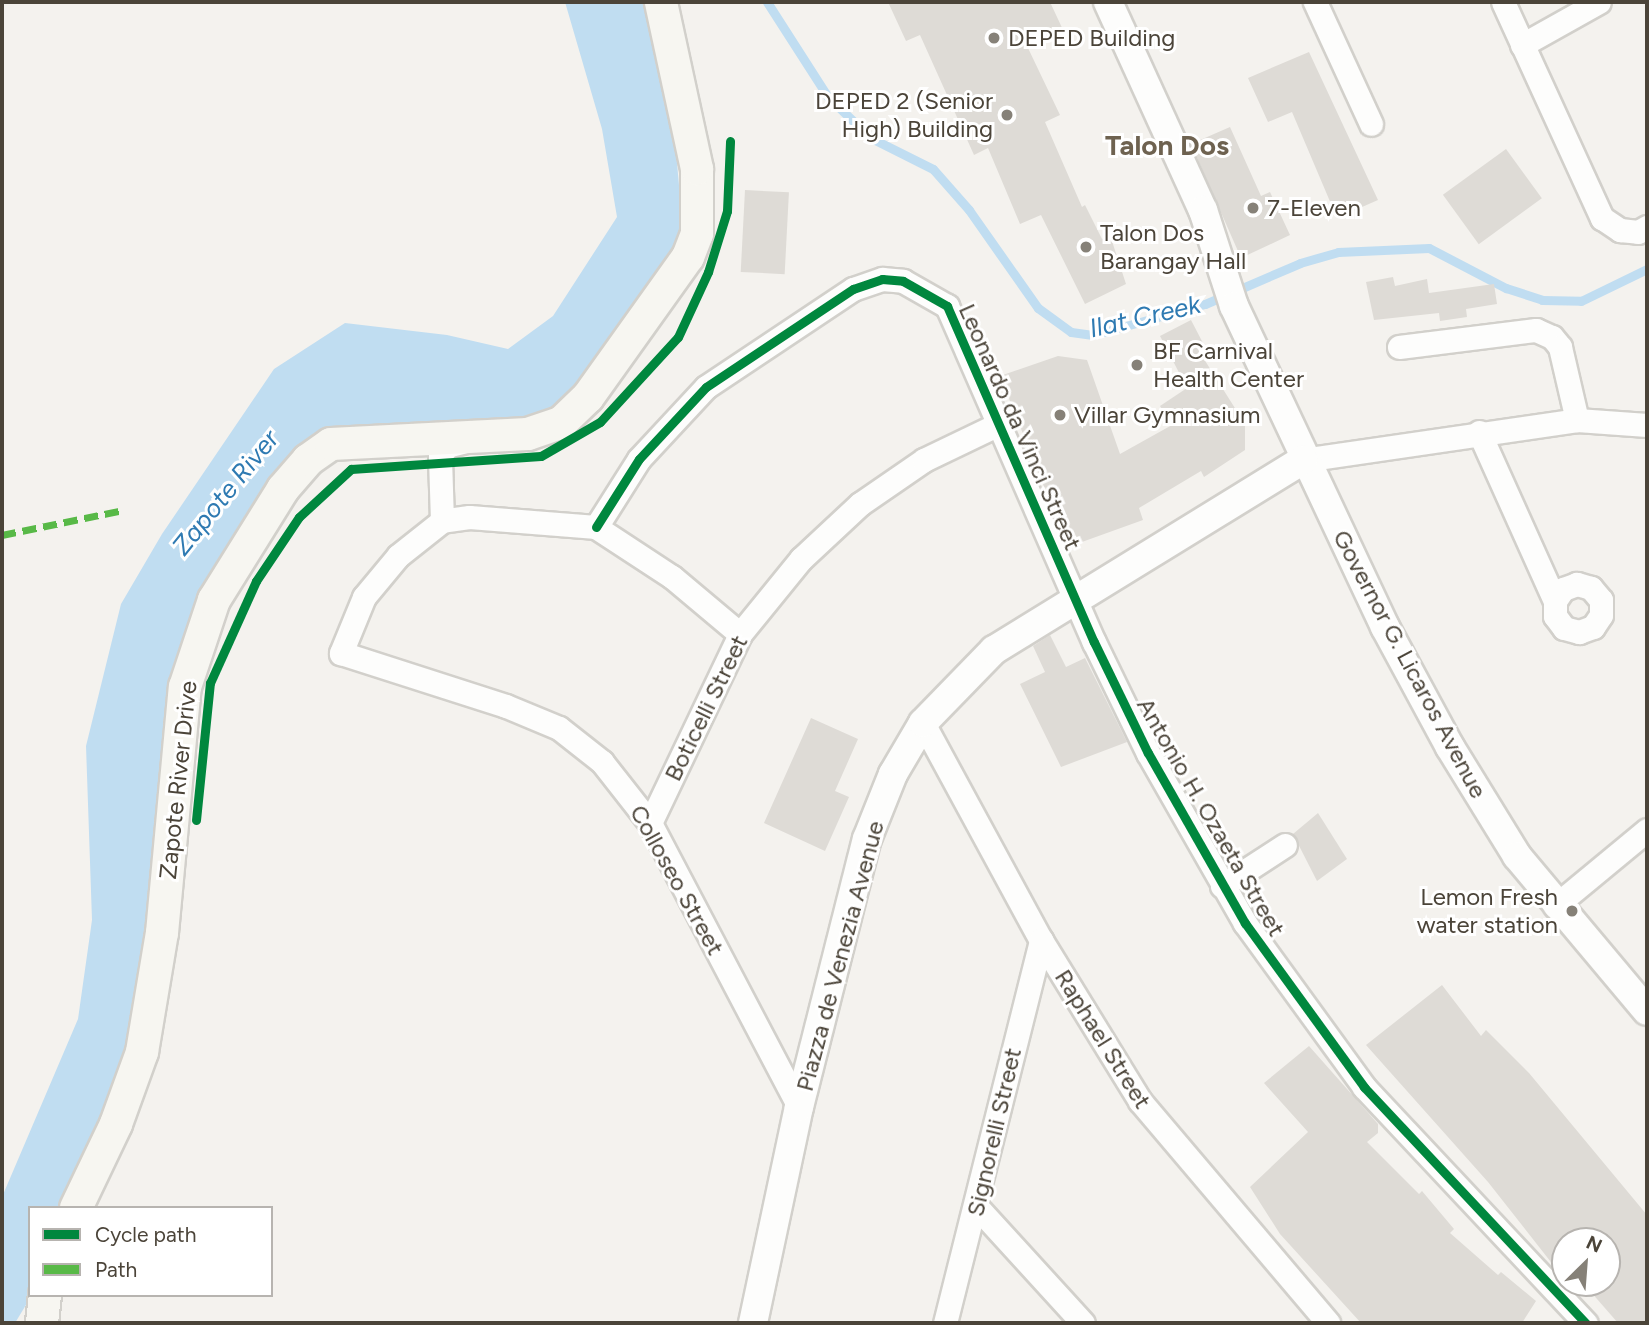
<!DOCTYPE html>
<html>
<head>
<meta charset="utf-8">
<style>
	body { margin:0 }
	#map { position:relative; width:1649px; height:1325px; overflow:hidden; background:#f4f2ee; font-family:Figtree,sans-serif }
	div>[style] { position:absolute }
	.water>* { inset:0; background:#c0ddf1 }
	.stream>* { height:9px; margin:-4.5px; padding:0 4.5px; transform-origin:4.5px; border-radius:4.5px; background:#c0ddf1 }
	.building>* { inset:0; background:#dedbd6; transform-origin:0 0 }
	.roads { filter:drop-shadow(2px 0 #d2d0cb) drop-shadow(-2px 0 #d2d0cb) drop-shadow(0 2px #d2d0cb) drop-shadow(0 -2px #d2d0cb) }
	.minor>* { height:23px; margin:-11.5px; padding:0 11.5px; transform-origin:11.5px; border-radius:11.5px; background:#fdfdfc }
	.tertiary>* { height:28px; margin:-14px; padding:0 14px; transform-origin:14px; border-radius:14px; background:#fdfdfc }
	.secondary>* { height:32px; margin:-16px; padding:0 16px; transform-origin:16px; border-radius:16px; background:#f7f6f1 }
	.quiet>* { height:7px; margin-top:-3.5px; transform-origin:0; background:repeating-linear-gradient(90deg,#58b947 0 14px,transparent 0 21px) }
	.cycleway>* { height:9px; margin:-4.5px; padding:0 4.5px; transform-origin:4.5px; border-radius:4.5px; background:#00873e }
	.dots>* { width:19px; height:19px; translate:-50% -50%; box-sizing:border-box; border:4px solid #fff; border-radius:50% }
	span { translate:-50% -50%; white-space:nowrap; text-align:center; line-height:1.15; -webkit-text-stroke:6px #fff; paint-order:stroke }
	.poi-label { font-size:24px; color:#4b4439 }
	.left { translate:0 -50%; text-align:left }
	.right { translate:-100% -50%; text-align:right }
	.street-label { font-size:24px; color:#4b4439 }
	.water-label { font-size:26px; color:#2e7ab2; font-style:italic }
	.quarter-label { font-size:28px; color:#6e6250; font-weight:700 }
	.frame { position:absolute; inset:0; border:4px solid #4b4439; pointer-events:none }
	.legend { position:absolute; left:28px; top:1206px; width:245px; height:91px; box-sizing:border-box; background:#fff; border:2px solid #b7b4b0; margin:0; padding:9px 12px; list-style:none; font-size:21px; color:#4b4439 }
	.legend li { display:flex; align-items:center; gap:14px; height:35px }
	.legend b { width:35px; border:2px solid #b7b4b0 }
	.north { position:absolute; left:1551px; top:1227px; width:70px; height:70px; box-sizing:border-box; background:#fff; border:2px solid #b7b4b0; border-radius:50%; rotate:25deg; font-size:19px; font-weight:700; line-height:28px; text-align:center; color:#4b4439 }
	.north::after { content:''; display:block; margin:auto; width:24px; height:32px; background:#868178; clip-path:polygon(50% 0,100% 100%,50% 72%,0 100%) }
</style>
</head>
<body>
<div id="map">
	<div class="water">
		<div style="clip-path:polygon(565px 2px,644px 2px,672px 108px,684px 240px,542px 429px,328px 431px,302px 445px,203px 588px,124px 1100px,75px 1208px,30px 1208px,32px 1295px,15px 1323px,2px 1323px,2px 1197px,78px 1019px,92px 920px,86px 746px,121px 604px,162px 534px,274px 369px,345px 323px,447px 335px,508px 349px,553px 316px,617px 217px,602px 129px)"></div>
	</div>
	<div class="stream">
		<div style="left:767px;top:2px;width:113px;rotate:57.3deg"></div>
		<div style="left:828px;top:97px;width:59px;rotate:43.6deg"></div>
		<div style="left:871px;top:138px;width:69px;rotate:26.6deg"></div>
		<div style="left:933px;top:169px;width:55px;rotate:48.7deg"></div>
		<div style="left:969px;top:210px;width:120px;rotate:54.9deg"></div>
		<div style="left:1038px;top:308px;width:41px;rotate:36deg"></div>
		<div style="left:1071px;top:332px;width:22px;rotate:8deg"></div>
		<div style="left:1093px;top:335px;width:116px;rotate:-15.5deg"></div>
		<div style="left:1205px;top:304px;width:103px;rotate:-23.3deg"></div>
		<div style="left:1300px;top:263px;width:40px;rotate:-16deg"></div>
		<div style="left:1338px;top:252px;width:91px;rotate:-2.5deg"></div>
		<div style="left:1429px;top:248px;width:87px;rotate:27.5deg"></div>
		<div style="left:1506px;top:288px;width:38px;rotate:18deg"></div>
		<div style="left:1542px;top:300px;width:39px;rotate:1deg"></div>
		<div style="left:1581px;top:301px;width:73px;rotate:-25.9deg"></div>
	</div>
	<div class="building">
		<div style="clip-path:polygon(888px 2px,1050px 2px,1064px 32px,1028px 48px,1060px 115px,1045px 122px,1082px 207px,1085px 205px,1102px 239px,1110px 235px,1126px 284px,1085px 304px,1041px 215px,1020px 224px,988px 148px,974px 155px,920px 35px,906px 41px)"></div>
		<div style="clip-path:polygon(1309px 52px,1378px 200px,1337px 218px,1292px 112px,1268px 122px,1248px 78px)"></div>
		<div style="clip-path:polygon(1230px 127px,1261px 196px,1270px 192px,1290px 235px,1241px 258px,1191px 144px)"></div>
		<div style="left:1506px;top:149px;width:61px;height:78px;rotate:54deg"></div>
		<div style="left:745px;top:190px;width:44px;height:82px;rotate:3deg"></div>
		<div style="clip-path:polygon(1393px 277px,1395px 286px,1427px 279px,1429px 293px,1494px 284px,1497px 304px,1466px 309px,1467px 317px,1440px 321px,1439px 313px,1374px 320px,1366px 282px)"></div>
		<div style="clip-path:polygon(1191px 320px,1204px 345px,1197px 348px,1245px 424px,1245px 450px,1204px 477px,1201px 471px,1139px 508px,1143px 520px,1068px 547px,1000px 376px,1058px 356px,1087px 360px,1120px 454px,1172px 425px,1160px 406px,1187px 388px,1160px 336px)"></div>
		<div style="clip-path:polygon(1050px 635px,1066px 667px,1085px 658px,1127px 742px,1061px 767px,1020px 684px,1045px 672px,1033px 646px)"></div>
		<div style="clip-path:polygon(811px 718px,858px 739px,835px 791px,849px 797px,825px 851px,764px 823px)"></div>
		<div style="clip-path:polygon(1318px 813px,1347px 859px,1317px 881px,1293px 834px)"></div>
		<div style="clip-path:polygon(1442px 985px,1481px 1036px,1486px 1030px,1529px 1073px,1647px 1215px,1647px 1323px,1618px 1323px,1583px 1283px,1607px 1283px,1607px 1241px,1565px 1241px,1565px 1280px,1488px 1182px,1366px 1045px)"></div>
		<div style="clip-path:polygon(1309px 1046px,1378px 1124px,1378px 1133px,1367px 1142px,1419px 1194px,1422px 1191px,1454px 1229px,1450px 1233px,1498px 1275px,1501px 1272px,1536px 1301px,1522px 1323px,1361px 1323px,1280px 1234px,1250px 1187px,1308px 1132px,1264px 1083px)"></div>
	</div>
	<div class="roads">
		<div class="minor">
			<div style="left:1315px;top:2px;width:134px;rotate:65.3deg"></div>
			<div style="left:1503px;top:2px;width:238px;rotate:65.4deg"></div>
			<div style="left:1602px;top:218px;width:22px;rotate:34deg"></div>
			<div style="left:1620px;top:230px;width:18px;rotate:6deg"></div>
			<div style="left:1638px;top:232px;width:10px;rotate:-29deg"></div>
			<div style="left:1522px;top:45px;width:88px;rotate:-29.2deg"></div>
			<div style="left:1399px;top:347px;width:138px;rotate:-7.1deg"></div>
			<div style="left:1536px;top:330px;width:17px;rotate:24deg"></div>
			<div style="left:1552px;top:337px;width:13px;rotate:51deg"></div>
			<div style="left:1560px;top:347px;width:75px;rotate:76.9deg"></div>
			<div style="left:1479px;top:432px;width:185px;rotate:65.8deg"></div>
			<div style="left:1555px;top:601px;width:15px;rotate:90deg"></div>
			<div style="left:1555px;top:616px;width:15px;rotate:53deg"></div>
			<div style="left:1564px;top:628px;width:16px;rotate:15deg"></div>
			<div style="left:1579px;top:632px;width:15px;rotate:-20deg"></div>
			<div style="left:1593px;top:627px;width:14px;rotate:-56deg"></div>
			<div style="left:1601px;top:615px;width:15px;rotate:-90deg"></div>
			<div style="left:1601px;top:600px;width:16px;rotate:-130deg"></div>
			<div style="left:1591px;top:588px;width:15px;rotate:-164deg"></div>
			<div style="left:1577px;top:584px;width:15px;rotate:160deg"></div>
			<div style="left:1563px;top:589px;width:14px;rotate:124deg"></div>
			<div style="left:1303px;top:460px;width:277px;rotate:-8.3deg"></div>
			<div style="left:1577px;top:420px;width:70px;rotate:4.1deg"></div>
			<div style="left:442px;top:521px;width:65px;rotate:-91.8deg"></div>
			<div style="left:440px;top:456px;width:12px;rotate:-55deg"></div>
			<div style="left:447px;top:446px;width:20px;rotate:-15deg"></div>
			<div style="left:596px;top:527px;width:80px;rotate:-57.7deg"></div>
			<div style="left:639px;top:459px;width:98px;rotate:-47.1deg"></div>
			<div style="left:706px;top:387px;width:177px;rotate:-33.7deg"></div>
			<div style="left:853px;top:289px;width:31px;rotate:-19deg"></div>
			<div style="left:882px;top:279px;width:21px;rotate:5deg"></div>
			<div style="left:903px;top:281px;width:51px;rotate:29.6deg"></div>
			<div style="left:947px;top:306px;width:367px;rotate:66.4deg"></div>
			<div style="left:1094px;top:642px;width:123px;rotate:64.1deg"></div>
			<div style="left:1148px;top:753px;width:196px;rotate:60.3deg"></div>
			<div style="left:1245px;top:923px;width:203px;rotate:54deg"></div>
			<div style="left:1364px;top:1087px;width:324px;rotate:46.8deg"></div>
			<div style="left:740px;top:634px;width:89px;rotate:-140deg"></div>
			<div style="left:672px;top:577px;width:91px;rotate:-146.7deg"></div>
			<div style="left:596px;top:527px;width:127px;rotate:-175.5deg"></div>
			<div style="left:469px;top:517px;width:27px;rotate:172deg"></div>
			<div style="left:442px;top:521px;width:56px;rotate:141.5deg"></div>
			<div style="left:398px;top:556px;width:53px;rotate:129.7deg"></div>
			<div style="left:364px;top:597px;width:61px;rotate:112.3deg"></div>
			<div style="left:341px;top:653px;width:173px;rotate:17.8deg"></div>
			<div style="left:506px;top:706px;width:57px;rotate:22.5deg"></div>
			<div style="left:559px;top:728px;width:55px;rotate:38.3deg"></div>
			<div style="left:602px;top:762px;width:78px;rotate:51.8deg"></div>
			<div style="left:650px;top:823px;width:321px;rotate:62.3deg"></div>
			<div style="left:923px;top:723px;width:247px;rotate:61.5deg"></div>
			<div style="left:1041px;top:940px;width:189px;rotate:58.4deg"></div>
			<div style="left:1140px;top:1101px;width:291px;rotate:49.7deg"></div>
			<div style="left:650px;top:823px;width:209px;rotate:-64.5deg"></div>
			<div style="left:740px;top:634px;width:97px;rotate:-50.9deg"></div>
			<div style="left:801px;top:559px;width:81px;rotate:-43deg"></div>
			<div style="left:860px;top:504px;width:78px;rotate:-34.5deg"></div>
			<div style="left:924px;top:460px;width:85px;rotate:-25.7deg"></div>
			<div style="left:1222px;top:886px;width:75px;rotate:-33.1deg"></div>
			<div style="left:1555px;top:906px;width:119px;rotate:-39.6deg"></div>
			<div style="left:977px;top:1207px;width:157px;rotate:47.6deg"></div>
			<div style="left:945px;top:1323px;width:395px;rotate:-75.9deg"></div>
		</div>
		<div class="tertiary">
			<div style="left:1108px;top:2px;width:229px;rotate:65.5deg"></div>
			<div style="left:1203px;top:210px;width:101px;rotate:72.1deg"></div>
			<div style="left:1234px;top:306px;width:355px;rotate:64.8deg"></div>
			<div style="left:1385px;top:627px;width:136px;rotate:61.6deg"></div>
			<div style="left:1450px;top:747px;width:128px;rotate:58.4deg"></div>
			<div style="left:1517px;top:856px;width:202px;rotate:50deg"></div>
			<div style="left:753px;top:1323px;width:221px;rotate:-78deg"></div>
			<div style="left:799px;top:1107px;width:276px;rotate:-75.8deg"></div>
			<div style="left:867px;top:839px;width:70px;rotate:-68.2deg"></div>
			<div style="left:893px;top:774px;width:59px;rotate:-59.5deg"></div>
			<div style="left:923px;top:723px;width:102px;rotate:-45.8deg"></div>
			<div style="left:994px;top:650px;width:363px;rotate:-31.6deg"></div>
		</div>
		<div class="secondary">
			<div style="left:76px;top:1208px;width:93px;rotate:-64.5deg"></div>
			<div style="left:116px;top:1124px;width:77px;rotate:-70.1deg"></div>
			<div style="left:142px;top:1052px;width:121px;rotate:-80.5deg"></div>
			<div style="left:162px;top:933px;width:247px;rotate:-84.7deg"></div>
			<div style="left:185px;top:687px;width:92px;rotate:-71.6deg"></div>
			<div style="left:214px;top:600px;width:131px;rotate:-58.1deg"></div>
			<div style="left:283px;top:489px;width:38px;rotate:-49deg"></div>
			<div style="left:308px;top:460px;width:28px;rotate:-35deg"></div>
			<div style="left:331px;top:444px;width:197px;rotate:-2.9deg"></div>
			<div style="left:528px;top:434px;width:36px;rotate:-19deg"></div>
			<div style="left:562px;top:422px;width:36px;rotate:-44deg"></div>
			<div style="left:588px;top:397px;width:172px;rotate:-54.5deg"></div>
			<div style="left:688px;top:257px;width:25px;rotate:-69deg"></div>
			<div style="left:697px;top:234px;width:65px;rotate:-90deg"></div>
			<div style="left:697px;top:169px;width:171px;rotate:-102.2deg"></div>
			<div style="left:42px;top:1323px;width:28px;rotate:-84deg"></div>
		</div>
	</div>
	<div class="quiet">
		<div style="left:2px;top:535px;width:125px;rotate:-11.6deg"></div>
	</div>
	<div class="cycleway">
		<div style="left:596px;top:527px;width:80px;rotate:-57.7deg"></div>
		<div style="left:639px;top:459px;width:98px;rotate:-47.1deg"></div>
		<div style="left:706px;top:387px;width:177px;rotate:-33.7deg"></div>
		<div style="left:853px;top:289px;width:31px;rotate:-19deg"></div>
		<div style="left:882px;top:279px;width:21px;rotate:5deg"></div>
		<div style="left:903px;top:281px;width:51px;rotate:29.6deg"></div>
		<div style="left:947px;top:306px;width:367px;rotate:66.4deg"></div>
		<div style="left:1094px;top:642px;width:123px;rotate:64.1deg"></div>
		<div style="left:1148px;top:753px;width:196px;rotate:60.3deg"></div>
		<div style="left:1245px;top:923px;width:203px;rotate:54deg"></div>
		<div style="left:1364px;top:1087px;width:324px;rotate:46.8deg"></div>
		<div style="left:196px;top:820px;width:138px;rotate:-84.2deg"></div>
		<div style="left:210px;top:683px;width:112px;rotate:-65.7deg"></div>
		<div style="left:256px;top:581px;width:77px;rotate:-56.1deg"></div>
		<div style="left:299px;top:517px;width:71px;rotate:-42.7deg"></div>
		<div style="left:351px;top:469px;width:190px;rotate:-3.9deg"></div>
		<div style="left:541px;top:456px;width:68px;rotate:-30deg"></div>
		<div style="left:600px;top:422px;width:115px;rotate:-47.5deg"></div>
		<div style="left:678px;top:337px;width:72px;rotate:-65.2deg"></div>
		<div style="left:708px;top:272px;width:64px;rotate:-72.7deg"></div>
		<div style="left:727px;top:211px;width:70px;rotate:-87.5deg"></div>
	</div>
	<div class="dots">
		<div style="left:994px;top:38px;background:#868178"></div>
		<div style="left:1007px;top:115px;background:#868178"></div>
		<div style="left:1253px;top:208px;background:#868178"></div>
		<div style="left:1086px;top:247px;background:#868178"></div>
		<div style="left:1137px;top:365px;background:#868178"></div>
		<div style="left:1060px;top:415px;background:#868178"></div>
		<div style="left:1572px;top:911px;background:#868178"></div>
	</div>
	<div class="poi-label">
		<span class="left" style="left:1008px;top:38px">DEPED Building</span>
		<span class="right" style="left:993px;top:115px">DEPED 2 (Senior<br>High) Building</span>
		<span class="left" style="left:1267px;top:208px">7-Eleven</span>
		<span class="left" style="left:1100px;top:247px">Talon Dos<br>Barangay Hall</span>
		<span class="left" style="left:1153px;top:365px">BF Carnival<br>Health Center</span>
		<span class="left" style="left:1074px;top:415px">Villar Gymnasium</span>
		<span class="right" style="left:1558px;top:911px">Lemon Fresh<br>water station</span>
	</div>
	<div class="street-label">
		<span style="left:1020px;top:427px;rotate:66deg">Leonardo da Vinci Street</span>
		<span style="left:1410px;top:664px;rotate:62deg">Governor G. Licaros Avenue</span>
		<span style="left:706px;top:708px;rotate:-64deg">Boticelli Street</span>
		<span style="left:178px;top:780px;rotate:-84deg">Zapote River Drive</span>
		<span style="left:1211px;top:817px;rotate:60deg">Antonio H. Ozaeta Street</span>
		<span style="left:677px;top:880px;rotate:61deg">Colloseo Street</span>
		<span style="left:840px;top:956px;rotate:-75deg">Piazza de Venezia Avenue</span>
		<span style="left:1103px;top:1039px;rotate:58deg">Raphael Street</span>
		<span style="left:994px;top:1132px;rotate:-77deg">Signorelli Street</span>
	</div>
	<div class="water-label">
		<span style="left:1145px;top:317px;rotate:-13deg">Ilat Creek</span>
		<span style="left:226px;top:493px;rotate:-51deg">Zapote River</span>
	</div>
	<div class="quarter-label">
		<span style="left:1167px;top:145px">Talon Dos</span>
	</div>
	<div class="frame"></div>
	<ul class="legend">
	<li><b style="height:9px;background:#00873e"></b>Cycle path</li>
	<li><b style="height:9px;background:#58b947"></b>Path</li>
	</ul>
	<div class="north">N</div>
</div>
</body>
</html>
